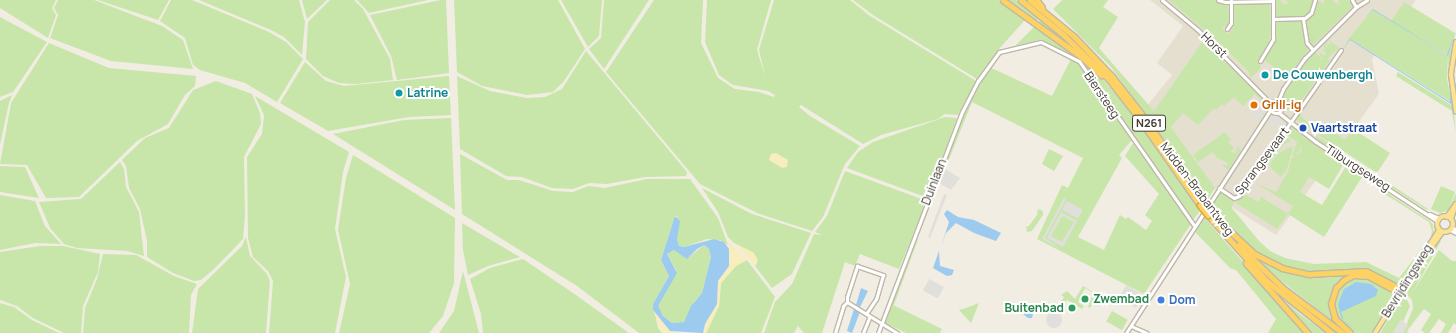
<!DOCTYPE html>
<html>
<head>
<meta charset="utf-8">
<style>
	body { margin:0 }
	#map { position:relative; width:1456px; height:333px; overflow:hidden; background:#f1ede2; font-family:Manrope,sans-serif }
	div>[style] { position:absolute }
	.residential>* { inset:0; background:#e5dfd0 }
	.green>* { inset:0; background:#c8e6aa; transform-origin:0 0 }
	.sand>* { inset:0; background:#f7edbd }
	.parking>* { inset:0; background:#e1dfdb; transform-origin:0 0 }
	.round { border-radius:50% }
	.water>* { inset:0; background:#9dcaef }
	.roads { filter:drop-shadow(1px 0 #bfb8a8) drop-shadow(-1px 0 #bfb8a8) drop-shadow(0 1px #bfb8a8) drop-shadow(0 -1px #bfb8a8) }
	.minor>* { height:3px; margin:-1.5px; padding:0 1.5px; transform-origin:1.5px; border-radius:1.5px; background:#fff }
	.minor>.ring { margin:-1.5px; padding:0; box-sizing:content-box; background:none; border:3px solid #fff; border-radius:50% }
	.major>* { height:4px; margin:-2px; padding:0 2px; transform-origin:2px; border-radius:2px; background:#fde38f }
	.major>.ring { margin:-2px; padding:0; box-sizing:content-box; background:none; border:4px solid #fde38f; border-radius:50% }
	.highway>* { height:4.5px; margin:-2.25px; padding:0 2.25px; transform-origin:2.25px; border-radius:2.25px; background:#fdd162 }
	.bridges { filter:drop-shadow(1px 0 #dba532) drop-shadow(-1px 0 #dba532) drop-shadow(0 1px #dba532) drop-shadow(0 -1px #dba532) }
	.highway-bridge>* { height:4.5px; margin:-2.25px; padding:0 2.25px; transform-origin:2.25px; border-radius:2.25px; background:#fdd162 }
	.dots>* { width:11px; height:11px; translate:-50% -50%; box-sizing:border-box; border:2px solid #fff; border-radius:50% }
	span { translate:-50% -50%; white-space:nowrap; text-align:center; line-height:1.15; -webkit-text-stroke:4px #fff; paint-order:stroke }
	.shield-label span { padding:1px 3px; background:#fff; border:1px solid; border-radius:3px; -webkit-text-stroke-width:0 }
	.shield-label { font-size:11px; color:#423d33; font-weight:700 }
	.street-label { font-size:12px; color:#423d33 }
	.culture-label { font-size:12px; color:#0d838f; font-weight:700 }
	.left { translate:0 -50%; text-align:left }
	.food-label { font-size:12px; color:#c56008; font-weight:700 }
	.transit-label { font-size:12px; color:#164399; font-weight:700 }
	.leisure-label { font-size:12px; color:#27864d; font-weight:700 }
	.right { translate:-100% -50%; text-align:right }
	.shop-label { font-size:12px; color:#366cbe; font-weight:700 }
</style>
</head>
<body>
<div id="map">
	<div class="residential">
		<div style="clip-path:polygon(1150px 0,1416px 0,1372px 59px,1379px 94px,1276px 235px,1235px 209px,1213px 188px,1146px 107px,1172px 75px,1157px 63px,1183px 26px)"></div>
	</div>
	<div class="green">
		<div style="clip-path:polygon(0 0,56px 0,52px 8px,56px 15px,48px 38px,0 8px)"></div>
		<div style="clip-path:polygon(58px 0,94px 0,162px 26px,183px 40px,193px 69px,111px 61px,50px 38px,58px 15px,54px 8px)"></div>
		<div style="clip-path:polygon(98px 0,169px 0,158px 20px)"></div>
		<div style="clip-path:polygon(171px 0,192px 0,269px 32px,286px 42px,303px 59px,277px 102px,245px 83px,200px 70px,193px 65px,185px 38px,160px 21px)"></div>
		<div style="clip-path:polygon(199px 0,299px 0,305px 22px,302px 55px,284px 37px,271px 30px)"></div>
		<div style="clip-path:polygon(302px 0,327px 0,307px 19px)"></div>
		<div style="clip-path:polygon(330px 0,354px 0,363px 9px,390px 59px,393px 80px,356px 84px,339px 83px,323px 76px,306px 59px,308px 22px)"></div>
		<div style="clip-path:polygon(357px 0,428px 0,369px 13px)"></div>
		<div style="clip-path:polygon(441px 0,446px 0,449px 73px,397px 80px,391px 56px,370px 15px)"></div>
		<div style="clip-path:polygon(454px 0,558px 0,585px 49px,564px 81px,553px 92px,527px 95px,482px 86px,457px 72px)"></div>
		<div style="clip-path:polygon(561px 0,602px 0,599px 36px,588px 47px)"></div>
		<div style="clip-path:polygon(604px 0,649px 0,604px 69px,589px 49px,601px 38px)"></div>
		<div style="clip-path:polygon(654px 0,703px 0,701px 43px,718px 78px,735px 89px,759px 92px,774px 97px,775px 95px,768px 91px,733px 85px,719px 75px,705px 42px,707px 0,771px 0,757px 50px,765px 76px,759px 50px,774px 0,850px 0,870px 16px,976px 81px,958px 115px,945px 114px,938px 119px,881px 135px,863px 144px,801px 105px,799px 107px,810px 116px,860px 146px,845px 164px,823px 217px,812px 231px,757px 213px,700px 184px,606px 72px)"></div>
		<div style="clip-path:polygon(853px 0,998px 0,1025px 20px,999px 49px,977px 79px,873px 15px)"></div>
		<div style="clip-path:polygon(1007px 0,1016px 0,1040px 18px,1037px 20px)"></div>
		<div style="clip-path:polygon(1062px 0,1108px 0,1103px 7px,1118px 17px,1099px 48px,1154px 111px,1203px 41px,1263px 99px,1266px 104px,1267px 106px,1266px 109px,1261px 118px,1266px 105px,1255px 94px,1243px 106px,1234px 97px,1224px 106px,1222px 104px,1216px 110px,1214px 108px,1198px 125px,1183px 113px,1171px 127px,1215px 188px,1208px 199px,1111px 67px,1053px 9px)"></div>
		<div style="clip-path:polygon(1169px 0,1215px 0,1228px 4px,1230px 23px,1222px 28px,1229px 34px,1233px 28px,1233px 5px,1270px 3px,1271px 34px,1267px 47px,1258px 59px,1261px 66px,1259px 70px,1250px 78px,1249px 72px,1215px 39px)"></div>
		<div style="clip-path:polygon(1275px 0,1280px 0,1284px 4px,1288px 4px,1286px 0,1313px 0,1310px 12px,1303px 18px,1276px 18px)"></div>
		<div style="clip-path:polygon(1317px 0,1324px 4px,1324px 0,1332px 0,1340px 6px,1338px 0,1349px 0,1353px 6px,1313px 45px,1309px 41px,1306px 22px,1313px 13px)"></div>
		<div style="clip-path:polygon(1404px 2px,1455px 33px,1448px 55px,1404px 29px,1448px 56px,1447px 79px,1449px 89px,1448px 56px,1456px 32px,1450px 61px,1450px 89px,1449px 90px,1451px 92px,1456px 131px,1452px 111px,1396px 76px,1398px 72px,1451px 105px,1449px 93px,1451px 102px,1350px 39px,1341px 52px,1349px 38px,1373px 10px,1391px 21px)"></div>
		<div style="clip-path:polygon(0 17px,47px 42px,13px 92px,0 97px)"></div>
		<div style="clip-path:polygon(1041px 20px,1082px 56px,1128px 108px,1200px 211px,1192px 221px,1080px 60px,1039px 40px,1015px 46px)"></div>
		<div style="clip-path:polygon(1276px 22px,1301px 22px,1305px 45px,1309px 49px,1287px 77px,1263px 59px,1273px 42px)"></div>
		<div style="clip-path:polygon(1328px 39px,1339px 48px,1330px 56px,1327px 60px,1330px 60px,1297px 107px,1299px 109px,1296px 113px,1295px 110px,1287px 110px,1282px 98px,1284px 89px,1310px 55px,1315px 52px,1321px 58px,1319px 60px,1322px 60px,1319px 54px,1321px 53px,1325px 56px,1326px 54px,1320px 47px,1325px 51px,1323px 44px,1329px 48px,1325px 42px,1331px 45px)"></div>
		<div style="clip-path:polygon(49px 43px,109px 68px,196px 76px,195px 86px,185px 95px,168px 124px,137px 141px,79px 197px,46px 198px,27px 165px,0 164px,11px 103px)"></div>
		<div style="clip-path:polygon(586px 51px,687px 172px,686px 176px,645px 177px,607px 184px,589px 183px,573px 189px,552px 188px,522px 177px,506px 176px,460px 149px,457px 76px,490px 91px,527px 98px,545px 97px,562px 89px)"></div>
		<div style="clip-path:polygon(1071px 59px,1080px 64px,1132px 140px,1119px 155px,1122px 158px,1078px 237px,1104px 250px,1120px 215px,1126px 219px,1128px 217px,1146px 230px,1152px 221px,1145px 215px,1159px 194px,1125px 156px,1133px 143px,1191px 224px,1144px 294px,1037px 239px,1062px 185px,1068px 188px,1083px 158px,972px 102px,919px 234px,916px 232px,965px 107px,989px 67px,1052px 96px)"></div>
		<div style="clip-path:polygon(305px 62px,326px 81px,344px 86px,449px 76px,451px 115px,409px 117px,328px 131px,280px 103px)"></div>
		<div style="clip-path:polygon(216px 81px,252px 94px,260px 113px,261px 124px,244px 157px,245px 215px,243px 239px,214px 269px,201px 280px,194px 281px,173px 273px,147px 257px,147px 241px,140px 209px,129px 188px,126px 166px,122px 160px,145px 138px,169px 128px,193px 90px)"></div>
		<div style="clip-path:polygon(12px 95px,9px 103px,0 145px,0 101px)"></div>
		<div style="clip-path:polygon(255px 96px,349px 152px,343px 172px,335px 229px,346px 277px,335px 333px,269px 333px,273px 281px,268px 271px,253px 257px,248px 238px,247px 157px,262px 134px,264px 115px)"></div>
		<div style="clip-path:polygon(1299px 113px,1315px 131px,1321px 124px,1345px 140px,1353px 129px,1390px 153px,1377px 173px,1308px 128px,1295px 118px)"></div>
		<div style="clip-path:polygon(945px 117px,957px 118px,928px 198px,847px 168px,858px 152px,873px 142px)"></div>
		<div style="clip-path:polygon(451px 118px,455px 210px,333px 134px,404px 120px)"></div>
		<div style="clip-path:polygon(1289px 126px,1343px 165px,1329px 189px,1309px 177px,1300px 192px,1322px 205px,1346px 166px,1362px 177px,1324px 237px,1288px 214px,1277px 229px,1236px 203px,1243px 193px,1258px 202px,1261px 197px,1288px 214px,1293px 206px,1257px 184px,1276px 192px,1288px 172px,1291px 159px,1301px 152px,1302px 146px,1296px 156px,1292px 156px,1297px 142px,1284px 133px)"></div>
		<div style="clip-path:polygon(1225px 132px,1231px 140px,1228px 142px,1234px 148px,1231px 152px,1236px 153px,1237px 146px,1241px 150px,1228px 170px,1222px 164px,1227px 166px,1228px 163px,1217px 158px,1213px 152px,1198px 162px,1193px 155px)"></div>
		<div style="clip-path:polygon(1314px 134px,1428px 209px,1427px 210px,1318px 141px)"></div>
		<div style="clip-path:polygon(1281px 137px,1288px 138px,1291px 141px,1284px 144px,1266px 167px,1260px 167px)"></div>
		<div style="clip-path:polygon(1290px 147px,1293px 147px,1287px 169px,1281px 177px,1271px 168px,1270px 164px,1278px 154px)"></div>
		<div style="clip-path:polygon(1049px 149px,1063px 156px,1054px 171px,1042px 164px)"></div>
		<div style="clip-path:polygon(460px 154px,507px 180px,519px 180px,553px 191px,573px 192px,588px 186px,605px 188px,647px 179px,690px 179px,718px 218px,728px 245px,720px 240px,707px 239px,684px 247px,679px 246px,677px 239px,677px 216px,675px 216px,661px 260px,669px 276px,653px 304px,658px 328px,662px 333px,639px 333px,577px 286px,462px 214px)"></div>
		<div style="clip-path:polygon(353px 155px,455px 218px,454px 283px,443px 316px,429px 333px,339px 333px,350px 284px,338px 230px,346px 178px)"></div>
		<div style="clip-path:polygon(120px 162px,124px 169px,126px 187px,139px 212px,144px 256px,127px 251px,77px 248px,64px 244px,50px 228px,39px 202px,81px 199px)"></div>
		<div style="clip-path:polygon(0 166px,25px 167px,39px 198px,0 192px)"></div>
		<div style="clip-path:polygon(845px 171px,927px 201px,899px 269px,860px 254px,855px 266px,845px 262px,822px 333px,804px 333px,798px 326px,794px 333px,764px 333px,775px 302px,792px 284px,814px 234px,822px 235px,815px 232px,827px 216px)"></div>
		<div style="clip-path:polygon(1441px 186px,1455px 192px,1449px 208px,1456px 193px,1456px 200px,1450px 210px,1440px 213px,1431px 209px)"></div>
		<div style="clip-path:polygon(702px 188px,752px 214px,811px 233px,792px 274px,772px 288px,755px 266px,757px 263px,752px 252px,734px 243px,728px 237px,718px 212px)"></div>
		<div style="clip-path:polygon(1381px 189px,1430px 221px,1433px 225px,1434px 236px,1403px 282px,1399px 284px,1366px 270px,1308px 272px,1277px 265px,1243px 242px,1212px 205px,1220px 191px,1231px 198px,1234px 202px,1232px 208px,1259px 241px,1270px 251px,1285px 258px,1314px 264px,1366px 262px,1399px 278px,1431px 237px,1432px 231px,1429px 222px,1380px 191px)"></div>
		<div style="clip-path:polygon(0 195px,35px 201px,45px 226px,61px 244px,35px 243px,0 250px)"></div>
		<div style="clip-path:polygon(1038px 209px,1043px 211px,1043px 215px,1032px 231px,1027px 232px,1026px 227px,1029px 226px,1037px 215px)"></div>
		<div style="clip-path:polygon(1204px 217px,1221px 237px,1306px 333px,1268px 333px,1276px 319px,1236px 270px,1230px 268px,1195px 232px)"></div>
		<div style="clip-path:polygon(462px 223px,513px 253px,520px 257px,488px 266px,468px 275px,463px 250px)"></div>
		<div style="clip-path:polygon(916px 235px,918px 239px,894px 305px,891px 304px,942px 329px,940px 333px,906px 333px,883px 322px)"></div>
		<div style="clip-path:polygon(246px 237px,250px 256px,267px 274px,270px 281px,266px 333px,192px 333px,198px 289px,242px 246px)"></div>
		<div style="clip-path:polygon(1438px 239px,1441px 241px,1413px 292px,1439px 250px,1452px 261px,1456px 261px,1456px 325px,1454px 323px,1448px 333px,1441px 333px,1446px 324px,1439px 319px,1429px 333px,1425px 333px,1421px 330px,1431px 314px,1424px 309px,1407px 331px,1409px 333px,1403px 333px,1413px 308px,1412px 300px,1405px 293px)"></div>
		<div style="clip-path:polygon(704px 245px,709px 249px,711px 257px,702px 293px,694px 302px,684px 322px,672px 323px,663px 316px,657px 306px,676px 270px,667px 254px,674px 250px,688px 258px)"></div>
		<div style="clip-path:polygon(40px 246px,63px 246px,100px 254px,98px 272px,83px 306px,81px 333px,64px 333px,33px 318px,17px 306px,0 300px,0 252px)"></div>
		<div style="clip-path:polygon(103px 254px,136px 255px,174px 276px,197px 284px,191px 295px,189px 333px,83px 333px,85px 308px,97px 279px)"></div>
		<div style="clip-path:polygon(1253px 255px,1294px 273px,1365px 272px,1370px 275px,1361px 273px,1343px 279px,1330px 304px,1341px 328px,1284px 283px)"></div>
		<div style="clip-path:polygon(523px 259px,573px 293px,629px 333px,483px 333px,481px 314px,470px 279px,490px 268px)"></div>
		<div style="clip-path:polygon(747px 260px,775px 297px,761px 333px,706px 333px,719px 306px,721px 283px,736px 266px)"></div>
		<div style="clip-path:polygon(463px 271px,479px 333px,439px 333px,454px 311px)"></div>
		<div style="clip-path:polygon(1364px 276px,1394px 291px,1396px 295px,1373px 333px,1360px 333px,1356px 330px,1359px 333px,1353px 333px,1337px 318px,1333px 301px,1339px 287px,1345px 281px)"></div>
		<div style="clip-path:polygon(1264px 283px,1301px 315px,1326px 333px,1310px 333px)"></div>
		<div style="clip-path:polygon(1083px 286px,1111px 303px,1097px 296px,1090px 308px,1088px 307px,1093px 293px,1085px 288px,1078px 302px,1084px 306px,1082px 309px,1067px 300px,1060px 309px,1064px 311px,1063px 314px,1057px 310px,1064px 297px,1061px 295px,1067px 291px,1075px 299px)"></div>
		<div style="clip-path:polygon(1403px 298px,1407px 300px,1410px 306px,1403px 322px,1401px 320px,1393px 333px,1380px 333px,1400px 300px)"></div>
		<div style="clip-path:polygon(0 303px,14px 307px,32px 320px,59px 333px,0 333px)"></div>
		<div style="clip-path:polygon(979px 303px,971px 323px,959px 310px,966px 308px)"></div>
		<div style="left:1112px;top:311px;width:18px;height:12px;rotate:29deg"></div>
	</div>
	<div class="sand">
		<div style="clip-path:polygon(776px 153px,788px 160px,787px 167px,782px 168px,769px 160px,771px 154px)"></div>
		<div style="clip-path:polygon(728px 241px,747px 260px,736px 266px,721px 283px,719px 306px,706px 333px,703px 333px,705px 323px,717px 304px,718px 281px,729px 266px)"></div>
		<div style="clip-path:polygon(734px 243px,754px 253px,758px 260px,755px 266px)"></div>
		<div style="clip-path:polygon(653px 310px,668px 329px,675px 333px,662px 333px)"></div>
	</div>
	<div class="parking">
		<div style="clip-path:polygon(1263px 101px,1266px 108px,1258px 121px,1252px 115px)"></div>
		<div style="clip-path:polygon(1272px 117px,1277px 118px,1286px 125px,1284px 128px,1277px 124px,1275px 127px,1267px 122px)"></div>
		<div style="clip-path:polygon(945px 169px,960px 178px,951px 190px,939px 183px)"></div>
		<div style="clip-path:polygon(944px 194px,947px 195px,930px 238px,928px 237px)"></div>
		<div style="clip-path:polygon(1064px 198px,1066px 199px,1045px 238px,1061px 249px,1042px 239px)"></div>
		<div style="left:1067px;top:201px;width:18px;height:10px;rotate:29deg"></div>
		<div style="clip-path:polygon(evenodd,1061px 212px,1077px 221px,1063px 247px,1047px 238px,1061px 212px,1062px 216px,1074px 222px,1062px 242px,1051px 236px,1062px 216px)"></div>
		<div style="left:929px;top:279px;width:17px;height:13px;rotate:28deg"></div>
		<div style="left:1126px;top:285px;width:20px;height:15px;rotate:30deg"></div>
		<div class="round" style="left:1046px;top:312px;width:16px;height:16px"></div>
		<div style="clip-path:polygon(1401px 320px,1408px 325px,1403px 333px,1393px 333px)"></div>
	</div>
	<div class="water">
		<div style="clip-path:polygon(1373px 9px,1447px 55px,1451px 44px,1456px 30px,1448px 56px,1449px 89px,1448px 56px,1373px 10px,1365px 18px)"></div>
		<div style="clip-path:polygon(1350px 39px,1450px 102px,1450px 93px,1456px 134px,1451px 104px,1350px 40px,1342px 51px)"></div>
		<div style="clip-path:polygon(947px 210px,958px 217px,974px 220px,1001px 233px,996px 241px,974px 233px,956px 223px,946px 233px,941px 247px,949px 222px,944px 214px)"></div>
		<div style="clip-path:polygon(evenodd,675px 216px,680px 221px,677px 239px,679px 246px,684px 247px,714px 239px,724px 242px,729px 249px,729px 266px,718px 281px,717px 304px,705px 324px,703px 333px,670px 331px,653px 310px,653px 304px,669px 276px,661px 260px,675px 216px,704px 245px,709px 249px,711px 257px,702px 293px,691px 306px,684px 322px,672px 323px,663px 316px,658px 306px,677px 273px,667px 254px,674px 250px,687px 259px,697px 249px,704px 245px)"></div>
		<div style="clip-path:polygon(939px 251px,940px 266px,954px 270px,952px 275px,947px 276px,933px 268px)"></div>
		<div style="clip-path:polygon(1356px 282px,1371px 284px,1378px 290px,1376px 296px,1341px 312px,1344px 320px,1360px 333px,1347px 323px,1341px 317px,1338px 304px,1344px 289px)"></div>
		<div style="clip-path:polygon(861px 288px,868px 291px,860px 307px,856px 305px)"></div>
		<div style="clip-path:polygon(1021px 304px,1033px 314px,1032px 318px,1028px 318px,1018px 310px)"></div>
		<div style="clip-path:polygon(854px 309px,860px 312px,852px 333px,847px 331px)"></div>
	</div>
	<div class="roads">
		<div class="minor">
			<div style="left:1162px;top:0;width:47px;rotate:39.8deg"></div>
			<div style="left:1198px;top:30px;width:104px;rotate:45.4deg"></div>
			<div style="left:1218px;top:0;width:7px;rotate:16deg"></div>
			<div style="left:1225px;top:2px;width:48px;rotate:-1.2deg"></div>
			<div style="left:1352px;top:0;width:8px;rotate:60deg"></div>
			<div style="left:1274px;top:19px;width:31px;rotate:-2deg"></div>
			<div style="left:1305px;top:18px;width:8px;rotate:-40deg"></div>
			<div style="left:1311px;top:13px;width:14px;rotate:-73deg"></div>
			<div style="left:1303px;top:19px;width:24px;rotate:81deg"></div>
			<div style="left:1307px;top:43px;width:9px;rotate:49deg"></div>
			<div style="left:1227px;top:29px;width:7px;rotate:-56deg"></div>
			<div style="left:1231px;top:23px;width:23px;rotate:-90deg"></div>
			<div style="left:1260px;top:61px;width:26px;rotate:-59deg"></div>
			<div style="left:1273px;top:39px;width:39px;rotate:-90deg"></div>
			<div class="ring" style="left:1270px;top:101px;width:9px;height:9px"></div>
			<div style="left:1278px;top:101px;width:13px;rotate:-67deg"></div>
			<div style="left:1283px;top:89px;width:38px;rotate:-55deg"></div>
			<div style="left:1305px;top:58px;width:72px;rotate:-45deg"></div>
			<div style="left:1356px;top:7px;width:13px;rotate:-32deg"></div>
			<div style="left:1279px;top:113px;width:47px;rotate:38.1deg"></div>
			<div style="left:1316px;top:142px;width:145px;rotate:33.1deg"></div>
			<div style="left:1219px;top:188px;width:18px;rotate:34deg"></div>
			<div style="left:1234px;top:198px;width:5px;rotate:-22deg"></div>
			<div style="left:1239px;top:196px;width:178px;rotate:-55.1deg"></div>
			<div style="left:1429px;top:214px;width:11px;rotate:22deg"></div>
			<div style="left:1452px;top:227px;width:5px;rotate:37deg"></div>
			<div style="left:1450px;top:230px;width:7px;rotate:27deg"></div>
			<div style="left:847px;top:302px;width:5px;rotate:-90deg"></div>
			<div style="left:847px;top:297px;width:33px;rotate:-72deg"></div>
			<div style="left:857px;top:266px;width:28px;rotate:19deg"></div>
			<div style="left:883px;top:275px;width:25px;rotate:106deg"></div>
			<div style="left:876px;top:299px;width:18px;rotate:124deg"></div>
			<div style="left:847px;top:302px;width:59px;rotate:31.8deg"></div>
			<div style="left:1131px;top:326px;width:17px;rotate:24deg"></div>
			<div style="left:835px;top:333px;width:28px;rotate:-73deg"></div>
			<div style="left:843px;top:306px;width:6px;rotate:-45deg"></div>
			<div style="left:863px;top:333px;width:18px;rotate:-68deg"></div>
			<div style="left:878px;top:333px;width:236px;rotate:-69.2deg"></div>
			<div style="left:962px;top:112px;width:35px;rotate:-63deg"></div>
			<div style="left:978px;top:81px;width:36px;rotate:-54deg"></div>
			<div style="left:999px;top:52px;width:43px;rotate:-13.4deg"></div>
			<div style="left:1041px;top:42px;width:42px;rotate:26.6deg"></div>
			<div style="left:1079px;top:61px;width:200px;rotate:55deg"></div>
			<div style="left:1126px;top:333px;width:265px;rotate:-57.1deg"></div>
		</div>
		<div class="major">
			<div style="left:1456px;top:42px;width:33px;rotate:99deg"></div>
			<div style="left:1451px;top:75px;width:37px;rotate:82deg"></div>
			<div class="ring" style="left:1437px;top:216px;width:12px;height:12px"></div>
			<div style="left:1447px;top:217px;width:16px;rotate:-55deg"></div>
			<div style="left:1451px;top:219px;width:13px;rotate:-72deg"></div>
			<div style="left:1432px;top:246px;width:17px;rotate:-54deg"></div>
			<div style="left:1375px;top:333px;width:121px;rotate:-58.1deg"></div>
		</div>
		<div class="highway">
			<div style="left:1003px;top:0;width:99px;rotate:35.9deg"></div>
			<div style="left:1083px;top:58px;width:25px;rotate:43deg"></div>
			<div style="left:1021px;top:0;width:55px;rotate:39.1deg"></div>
			<div style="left:1064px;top:35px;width:63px;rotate:44.4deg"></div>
			<div style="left:1109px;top:79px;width:46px;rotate:52.1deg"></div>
			<div style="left:1137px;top:115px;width:110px;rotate:55deg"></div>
			<div style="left:1030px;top:0;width:58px;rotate:39.4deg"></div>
			<div style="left:1075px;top:37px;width:54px;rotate:46.5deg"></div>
			<div style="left:1112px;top:76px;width:47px;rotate:51.9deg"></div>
			<div style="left:1141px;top:113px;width:108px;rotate:54.8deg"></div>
			<div style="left:1037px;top:0;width:9px;rotate:54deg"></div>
			<div style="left:1208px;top:215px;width:89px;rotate:48.2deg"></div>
			<div style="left:1267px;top:281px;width:83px;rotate:38.7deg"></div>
			<div style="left:1216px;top:218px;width:53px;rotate:42.7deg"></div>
			<div style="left:1255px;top:254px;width:30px;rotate:27deg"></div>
			<div style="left:1282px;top:268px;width:28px;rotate:13deg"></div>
			<div style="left:1309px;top:274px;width:57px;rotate:-3deg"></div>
			<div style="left:1366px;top:271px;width:34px;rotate:27deg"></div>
			<div style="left:1396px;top:286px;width:9px;rotate:-6deg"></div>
			<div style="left:1239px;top:245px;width:62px;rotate:44.3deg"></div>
			<div style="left:1283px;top:288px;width:75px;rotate:36.9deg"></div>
			<div style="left:1246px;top:263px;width:94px;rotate:48.5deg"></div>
			<div style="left:1350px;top:333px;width:21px;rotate:-137deg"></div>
			<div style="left:1335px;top:319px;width:16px;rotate:-105deg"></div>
			<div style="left:1331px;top:304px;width:17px;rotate:-73deg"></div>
			<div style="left:1336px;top:288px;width:11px;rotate:-45deg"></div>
			<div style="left:1344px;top:280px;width:11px;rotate:-27deg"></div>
			<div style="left:1354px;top:275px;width:15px;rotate:4deg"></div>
			<div style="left:1369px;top:276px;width:35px;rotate:29deg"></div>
		</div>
	</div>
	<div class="bridges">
		<div class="highway-bridge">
			<div style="left:1203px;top:201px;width:13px;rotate:51deg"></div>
			<div style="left:1200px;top:205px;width:13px;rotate:51deg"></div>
		</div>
	</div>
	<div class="dots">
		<div style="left:1265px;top:75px;background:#0f9aa8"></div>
		<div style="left:399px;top:93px;background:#0f9aa8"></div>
		<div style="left:1254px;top:105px;background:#e8710a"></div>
		<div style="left:1303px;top:128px;background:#1a4fb4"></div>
		<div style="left:1085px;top:299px;background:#2e9e5b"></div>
		<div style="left:1161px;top:300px;background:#3f7fe0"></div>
		<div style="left:1072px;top:308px;background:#2e9e5b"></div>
	</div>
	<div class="shield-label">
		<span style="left:1149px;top:123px">N261</span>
	</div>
	<div class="street-label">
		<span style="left:1214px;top:45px;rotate:44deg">Horst</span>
		<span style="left:1102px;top:95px;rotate:56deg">Biersteeg</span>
		<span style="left:1262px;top:161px;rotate:-53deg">Sprangsevaart</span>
		<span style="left:1358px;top:168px;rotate:33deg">Tilburgseweg</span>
		<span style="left:934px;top:182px;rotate:-69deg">Duinlaan</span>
		<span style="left:1197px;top:189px;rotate:53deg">Midden-Brabantweg</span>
		<span style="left:1407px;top:281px;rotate:-58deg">Bevrijdingsweg</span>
	</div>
	<div class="culture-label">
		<span class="left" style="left:1273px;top:75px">De Couwenbergh</span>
		<span class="left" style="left:407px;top:93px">Latrine</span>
	</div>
	<div class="food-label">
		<span class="left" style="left:1262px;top:105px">Grill-ig</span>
	</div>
	<div class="transit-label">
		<span class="left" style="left:1311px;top:128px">Vaartstraat</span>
	</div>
	<div class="leisure-label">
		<span class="left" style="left:1093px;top:299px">Zwembad</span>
		<span class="right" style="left:1064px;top:308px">Buitenbad</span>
	</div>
	<div class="shop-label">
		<span class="left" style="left:1169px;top:300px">Dom</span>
	</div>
</div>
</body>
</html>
